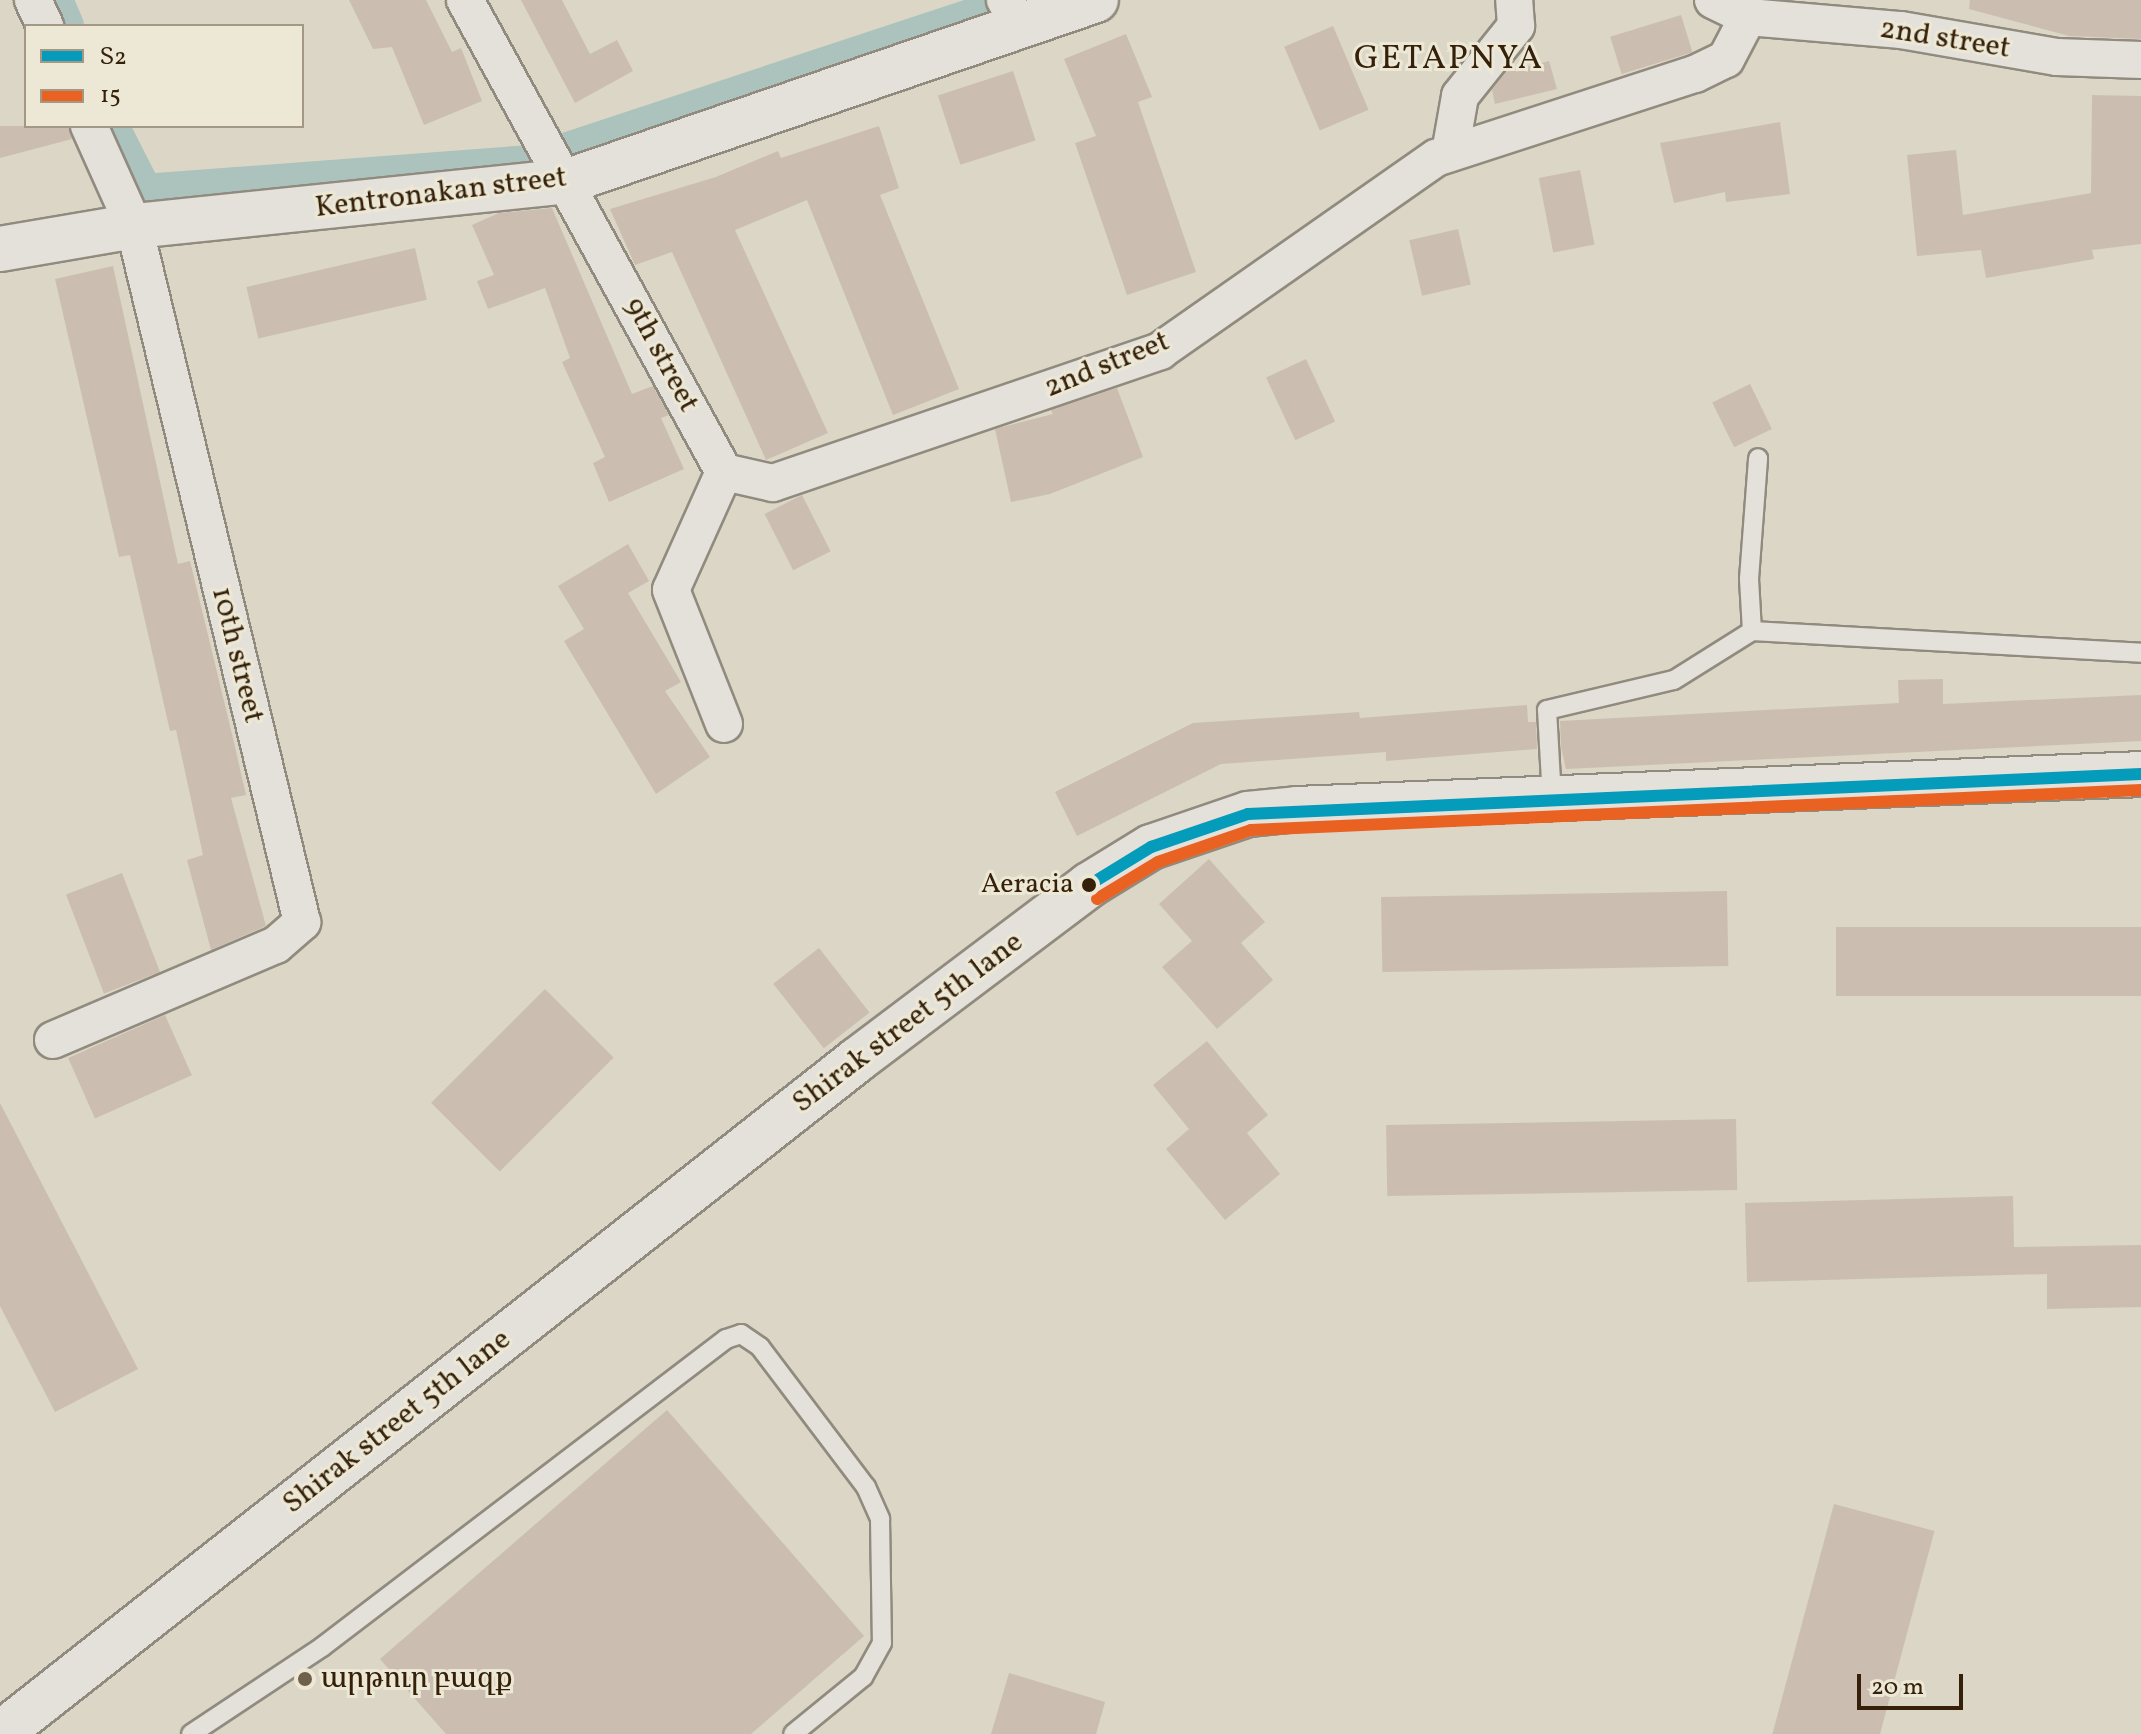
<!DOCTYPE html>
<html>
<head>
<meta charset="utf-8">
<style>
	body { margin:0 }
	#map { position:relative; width:2141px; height:1734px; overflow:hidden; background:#dbd6c6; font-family:Vollkorn,"Noto Serif Armenian",serif }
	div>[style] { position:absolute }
	.canal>* { height:38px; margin:-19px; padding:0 19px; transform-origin:19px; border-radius:19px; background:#abc2bd }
	.building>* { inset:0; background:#cbbeb1; transform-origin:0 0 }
	.roads { filter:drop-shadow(2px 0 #908b7e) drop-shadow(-2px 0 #908b7e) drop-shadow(0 2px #908b7e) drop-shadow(0 -2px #908b7e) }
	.service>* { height:18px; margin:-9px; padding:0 9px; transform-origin:9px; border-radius:9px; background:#e4e1da }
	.minor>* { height:36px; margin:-18px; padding:0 18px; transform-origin:18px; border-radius:18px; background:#e4e1da }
	.tertiary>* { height:44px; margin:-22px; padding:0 22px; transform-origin:22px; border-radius:22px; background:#e4e1da }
	.secondary>* { height:44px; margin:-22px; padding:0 22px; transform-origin:22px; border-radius:22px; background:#e4e1da }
	.bus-1>* { height:12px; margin:-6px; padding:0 6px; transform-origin:6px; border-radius:6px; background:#059bba }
	.bus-2>* { height:12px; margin:-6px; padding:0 6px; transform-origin:6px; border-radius:6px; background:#e96221 }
	.dots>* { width:22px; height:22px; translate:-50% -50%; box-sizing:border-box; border:4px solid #ede8d5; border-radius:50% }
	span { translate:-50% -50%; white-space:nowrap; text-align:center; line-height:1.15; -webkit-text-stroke:6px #ede8d5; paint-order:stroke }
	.bus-label { font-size:28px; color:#35210a }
	.right { translate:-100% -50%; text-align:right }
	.street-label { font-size:30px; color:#35210a }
	.poi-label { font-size:30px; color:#35210a }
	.left { translate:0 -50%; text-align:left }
	.quarter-label { font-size:34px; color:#35210a; letter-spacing:2px }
	.legend { position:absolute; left:24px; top:24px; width:280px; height:104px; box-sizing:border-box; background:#ede8d5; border:2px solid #a39884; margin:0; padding:10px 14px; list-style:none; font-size:24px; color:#35210a }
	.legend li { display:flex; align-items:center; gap:16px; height:40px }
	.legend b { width:40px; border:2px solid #a39884 }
	.scale { position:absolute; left:1857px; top:1674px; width:106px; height:36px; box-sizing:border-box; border:4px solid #35210a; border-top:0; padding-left:10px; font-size:24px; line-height:28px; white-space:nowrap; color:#35210a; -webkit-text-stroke:6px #ede8d5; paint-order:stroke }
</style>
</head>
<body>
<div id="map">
	<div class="canal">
		<div style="left:54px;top:0;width:28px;rotate:67deg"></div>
		<div style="left:110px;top:126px;width:75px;rotate:63.1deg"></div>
		<div style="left:144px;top:193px;width:377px;rotate:-4.3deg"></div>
		<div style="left:562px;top:153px;width:447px;rotate:-18.3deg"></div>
	</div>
	<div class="building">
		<div style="clip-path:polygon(349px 0,426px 0,452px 52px,461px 48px,482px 101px,424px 125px,392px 47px,373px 49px)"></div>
		<div style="clip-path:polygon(521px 0,562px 0,590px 54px,617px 40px,633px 71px,575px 103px)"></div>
		<div style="clip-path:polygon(1970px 0,2141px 0,2141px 39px,2069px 36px,1969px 9px)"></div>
		<div style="left:1681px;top:15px;width:39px;height:74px;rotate:73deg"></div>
		<div style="left:1333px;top:26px;width:91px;height:53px;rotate:67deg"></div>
		<div style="clip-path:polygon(1126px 34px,1152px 97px,1138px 102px,1196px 272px,1127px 295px,1075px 143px,1096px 136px,1064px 59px)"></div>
		<div style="clip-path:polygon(1549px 61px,1557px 89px,1495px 104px,1492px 90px,1506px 72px)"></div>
		<div style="left:1013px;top:71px;width:73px;height:79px;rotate:72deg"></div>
		<div style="clip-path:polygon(2092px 95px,2141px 96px,2141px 244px,2092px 250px,2094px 259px,1986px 278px,1981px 250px,1917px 256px,1907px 155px,1956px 150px,1963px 215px,2091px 193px)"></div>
		<div style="clip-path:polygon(1780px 122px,1790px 194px,1726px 202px,1725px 192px,1674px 203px,1660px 143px)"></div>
		<div style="clip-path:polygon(0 126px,68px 126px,72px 139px,0 158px)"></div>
		<div style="clip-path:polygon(879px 126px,899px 188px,880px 195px,959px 389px,893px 415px,807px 200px,735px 230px,828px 433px,766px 460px,672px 252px,635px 265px,610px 209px,716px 177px,778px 151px,781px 158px)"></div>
		<div style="left:1580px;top:170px;width:76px;height:42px;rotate:79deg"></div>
		<div style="clip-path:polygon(552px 208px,632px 394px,653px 386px,669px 415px,661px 418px,684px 469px,609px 502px,593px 463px,605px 457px,562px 362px,570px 358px,545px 288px,488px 309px,477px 281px,494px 275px,472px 225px,499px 213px)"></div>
		<div style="left:1458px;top:229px;width:57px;height:50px;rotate:77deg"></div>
		<div style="left:415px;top:248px;width:53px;height:173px;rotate:77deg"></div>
		<div style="clip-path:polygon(113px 266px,178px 564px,190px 561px,232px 734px,246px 795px,231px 798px,266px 926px,211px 950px,187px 860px,203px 855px,176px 730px,170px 731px,130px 555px,119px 557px,55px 279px)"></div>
		<div style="left:1306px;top:359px;width:69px;height:44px;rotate:65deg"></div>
		<div style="left:1750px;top:384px;width:50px;height:42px;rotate:64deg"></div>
		<div style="clip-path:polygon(1117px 388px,1143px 457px,1050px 494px,1011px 502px,995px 429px,1053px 414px,1051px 410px)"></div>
		<div style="left:802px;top:495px;width:63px;height:42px;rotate:63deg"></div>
		<div style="clip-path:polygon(628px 544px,649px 581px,628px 593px,681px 682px,665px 691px,710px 757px,656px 794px,564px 641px,584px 629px,558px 586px)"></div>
		<div style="clip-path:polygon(1943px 679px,1943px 704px,2141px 695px,2141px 741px,1566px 769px,1561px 747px,1560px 721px,1899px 703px,1898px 680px)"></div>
		<div style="clip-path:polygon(1527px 705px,1528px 722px,1536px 722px,1537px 749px,1386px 761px,1386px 752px,1221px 764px,1077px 836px,1055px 792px,1193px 723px,1359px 712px,1360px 718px)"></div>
		<div style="clip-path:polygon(1209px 859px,1265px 922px,1241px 943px,1273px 980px,1217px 1029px,1162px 967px,1192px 941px,1159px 904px)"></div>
		<div style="left:122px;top:873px;width:106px;height:60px;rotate:69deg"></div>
		<div style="left:1727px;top:891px;width:75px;height:346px;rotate:89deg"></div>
		<div style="left:2141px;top:927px;width:69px;height:305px;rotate:90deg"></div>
		<div style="left:819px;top:948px;width:82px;height:58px;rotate:52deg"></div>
		<div style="left:545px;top:989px;width:97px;height:161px;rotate:45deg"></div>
		<div style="left:165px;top:1015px;width:66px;height:106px;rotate:66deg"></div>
		<div style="clip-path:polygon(1207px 1041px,1268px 1115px,1247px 1133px,1280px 1174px,1225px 1220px,1166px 1149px,1189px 1129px,1153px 1085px)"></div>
		<div style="clip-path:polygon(0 1103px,138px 1369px,55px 1412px,0 1306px)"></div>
		<div style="left:1736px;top:1119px;width:71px;height:350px;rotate:89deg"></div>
		<div style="clip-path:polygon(2013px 1196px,2014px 1247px,2141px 1245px,2141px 1307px,2047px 1309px,2047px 1274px,1747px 1282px,1745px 1203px)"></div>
		<div style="clip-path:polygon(667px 1410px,864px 1636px,751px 1734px,446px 1734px,380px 1659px)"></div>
		<div style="left:1834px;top:1504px;width:104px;height:238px;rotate:15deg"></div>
		<div style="clip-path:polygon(1009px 1673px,1105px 1702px,1096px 1734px,991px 1734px)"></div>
	</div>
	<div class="roads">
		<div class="service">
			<div style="left:1752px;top:631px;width:52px;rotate:-93.3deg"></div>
			<div style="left:1749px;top:579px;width:121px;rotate:-85.7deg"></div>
			<div style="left:1552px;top:799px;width:89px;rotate:-93.2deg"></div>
			<div style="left:1547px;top:710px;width:130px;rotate:-13.3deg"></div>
			<div style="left:1674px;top:680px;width:92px;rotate:-32.1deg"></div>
			<div style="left:1752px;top:631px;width:390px;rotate:3.2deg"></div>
			<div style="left:191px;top:1734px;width:157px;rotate:-33.6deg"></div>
			<div style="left:322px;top:1647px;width:508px;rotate:-37.32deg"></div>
			<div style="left:726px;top:1339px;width:16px;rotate:-18deg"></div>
			<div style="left:741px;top:1334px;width:23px;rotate:34deg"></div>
			<div style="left:760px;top:1347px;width:176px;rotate:52.9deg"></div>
			<div style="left:866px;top:1487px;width:35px;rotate:66deg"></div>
			<div style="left:880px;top:1519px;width:124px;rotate:89.1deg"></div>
			<div style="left:882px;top:1643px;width:39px;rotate:119deg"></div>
			<div style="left:863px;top:1677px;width:90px;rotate:140.8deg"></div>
		</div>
		<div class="minor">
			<div style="left:33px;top:0;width:29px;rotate:65deg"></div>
			<div style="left:465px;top:0;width:538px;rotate:61.25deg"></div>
			<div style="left:724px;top:472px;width:129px;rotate:114.2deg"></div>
			<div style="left:671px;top:590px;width:144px;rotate:68.4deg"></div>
			<div style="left:1005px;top:0;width:31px;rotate:59deg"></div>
			<div style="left:1713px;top:0;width:39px;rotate:26deg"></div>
			<div style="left:1748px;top:17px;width:154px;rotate:4.9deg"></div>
			<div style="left:1901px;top:30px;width:158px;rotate:9.8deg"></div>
			<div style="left:2057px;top:57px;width:84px;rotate:2deg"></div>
			<div style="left:1450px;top:153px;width:58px;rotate:-80deg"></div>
			<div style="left:1460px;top:96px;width:90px;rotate:-51.3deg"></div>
			<div style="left:1516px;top:26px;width:26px;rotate:-94deg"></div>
			<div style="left:724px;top:472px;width:50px;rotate:12.7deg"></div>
			<div style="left:773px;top:483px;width:409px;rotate:-18.8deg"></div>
			<div style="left:1160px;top:351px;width:337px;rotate:-35deg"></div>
			<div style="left:1436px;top:158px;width:272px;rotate:-18deg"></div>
			<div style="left:1695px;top:74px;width:34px;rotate:-26deg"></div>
			<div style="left:1726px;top:59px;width:47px;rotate:-62.4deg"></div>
			<div style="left:53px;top:1040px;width:242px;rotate:-23.1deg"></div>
			<div style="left:276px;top:945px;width:35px;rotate:-41deg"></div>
			<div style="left:302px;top:922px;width:716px;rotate:-103.57deg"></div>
			<div style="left:134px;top:226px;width:110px;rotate:-114.2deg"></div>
		</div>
		<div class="tertiary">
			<div style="left:0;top:1734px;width:1090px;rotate:-38.18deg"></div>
			<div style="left:857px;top:1060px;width:291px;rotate:-37deg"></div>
			<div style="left:1089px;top:885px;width:73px;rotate:-31.5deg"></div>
			<div style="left:1151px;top:847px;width:102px;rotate:-18.8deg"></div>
			<div style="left:1248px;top:814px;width:49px;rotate:-5.8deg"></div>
			<div style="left:1297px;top:809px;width:845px;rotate:-2.37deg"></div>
		</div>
		<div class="secondary">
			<div style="left:0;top:249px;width:136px;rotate:-9.7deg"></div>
			<div style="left:134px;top:226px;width:436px;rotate:-5.9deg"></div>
			<div style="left:568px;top:181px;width:558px;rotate:-18.92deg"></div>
		</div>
	</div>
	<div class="bus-1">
		<div style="left:1089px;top:885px;width:73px;rotate:-31.5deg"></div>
		<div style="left:1151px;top:847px;width:102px;rotate:-18.8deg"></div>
		<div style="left:1248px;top:814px;width:894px;rotate:-2.56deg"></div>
	</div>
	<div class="bus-2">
		<div style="left:1097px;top:899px;width:71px;rotate:-31.2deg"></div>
		<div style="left:1158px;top:862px;width:98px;rotate:-19deg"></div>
		<div style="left:1251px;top:830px;width:891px;rotate:-2.57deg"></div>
	</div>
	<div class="dots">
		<div style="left:1089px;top:885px;background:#35210a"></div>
		<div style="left:305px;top:1679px;background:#6f604c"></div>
	</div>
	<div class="bus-label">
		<span class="right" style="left:1074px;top:885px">Aeracia</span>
	</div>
	<div class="street-label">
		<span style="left:1945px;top:39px;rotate:9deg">2nd street</span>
		<span style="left:441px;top:193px;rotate:-7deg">Kentronakan street</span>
		<span style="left:661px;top:355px;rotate:62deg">9th street</span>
		<span style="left:1107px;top:365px;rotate:-22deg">2nd street</span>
		<span style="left:237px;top:655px;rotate:76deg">10th street</span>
		<span style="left:908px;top:1023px;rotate:-37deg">Shirak street 5th lane</span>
		<span style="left:397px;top:1422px;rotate:-38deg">Shirak street 5th lane</span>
	</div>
	<div class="poi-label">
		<span class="left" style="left:321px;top:1679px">արթուր բազք</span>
	</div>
	<div class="quarter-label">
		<span style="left:1449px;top:60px">GETAPNYA</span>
	</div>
	<ul class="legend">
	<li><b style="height:10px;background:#059bba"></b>Տ2</li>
	<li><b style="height:10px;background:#e96221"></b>15</li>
	</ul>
	<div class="scale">20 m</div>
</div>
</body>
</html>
